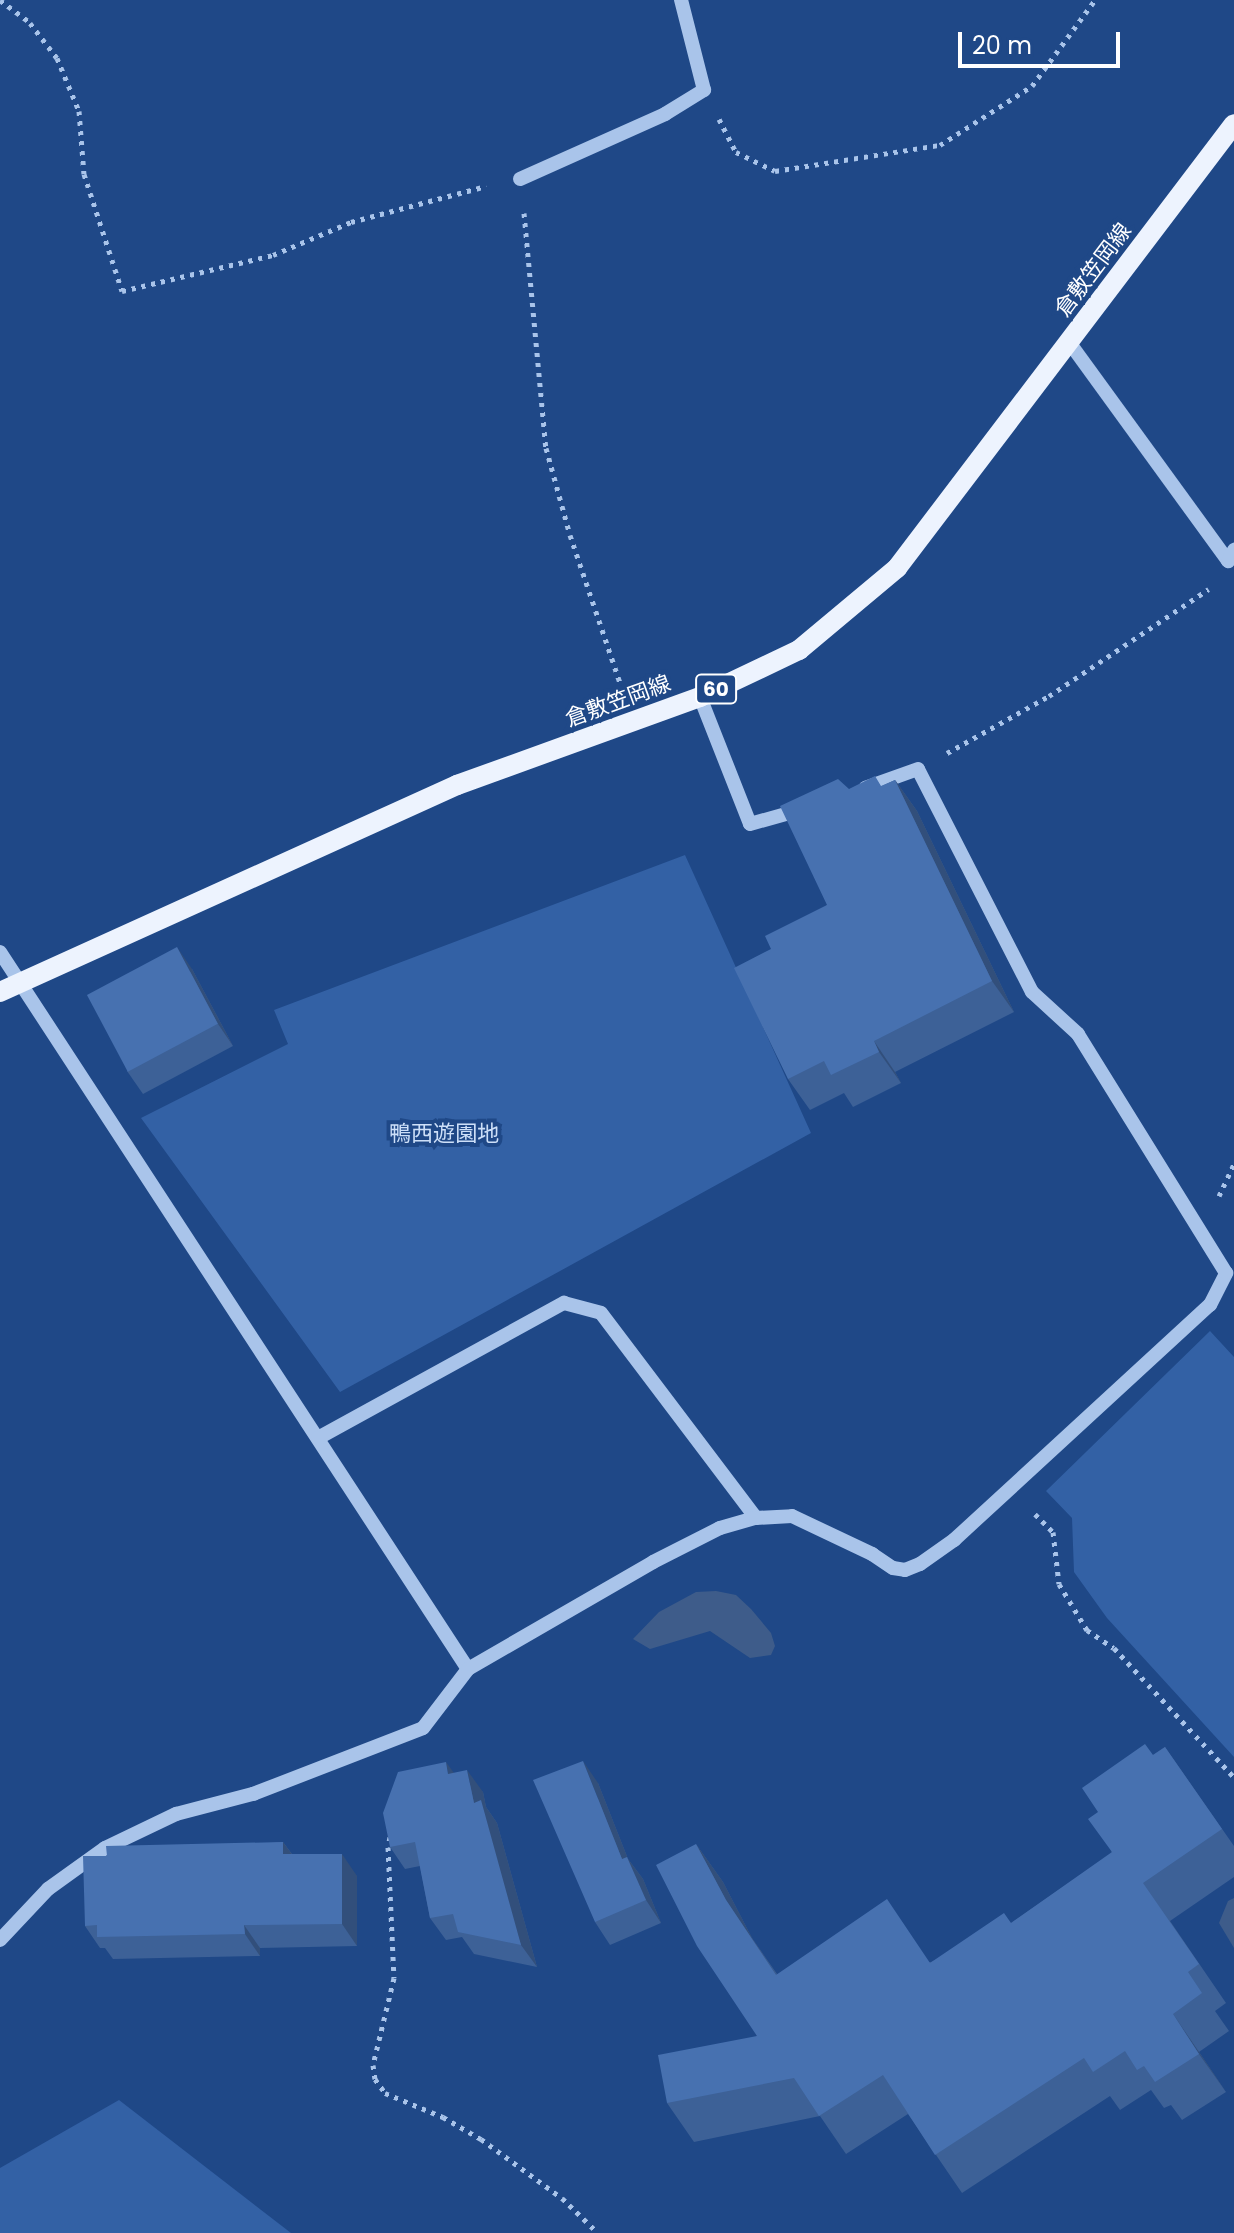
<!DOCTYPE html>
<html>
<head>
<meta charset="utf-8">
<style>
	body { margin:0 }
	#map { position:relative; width:1234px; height:2233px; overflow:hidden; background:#1f4887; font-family:Poppins,"Noto Sans JP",sans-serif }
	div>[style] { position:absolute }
	.green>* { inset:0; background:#3361a5 }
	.water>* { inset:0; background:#3e5c8a }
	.path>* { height:5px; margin-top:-2.5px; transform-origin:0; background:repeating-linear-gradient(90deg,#a9c4ea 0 4px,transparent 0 10px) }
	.minor>* { height:14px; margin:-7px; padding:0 7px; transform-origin:7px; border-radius:7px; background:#a9c4ea }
	.major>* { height:20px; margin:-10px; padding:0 10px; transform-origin:10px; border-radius:10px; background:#edf3fe }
	.wall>* { inset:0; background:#3d6197 }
	.shaded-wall>* { inset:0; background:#324f7b }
	.building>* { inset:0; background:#4771b0; transform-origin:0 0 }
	span { translate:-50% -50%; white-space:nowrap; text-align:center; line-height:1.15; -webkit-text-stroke:8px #1f4887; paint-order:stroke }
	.shield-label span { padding:2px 6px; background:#1f4887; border:2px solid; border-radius:6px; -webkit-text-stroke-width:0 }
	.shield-label { font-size:20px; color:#fff; font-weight:700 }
	.street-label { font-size:22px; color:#fff }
	.park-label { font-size:22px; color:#cddff8 }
	.scale { position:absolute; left:958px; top:32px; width:162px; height:36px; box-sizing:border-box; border:4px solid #fff; border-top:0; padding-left:10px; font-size:24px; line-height:28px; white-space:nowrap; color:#fff; -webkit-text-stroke:6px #1f4887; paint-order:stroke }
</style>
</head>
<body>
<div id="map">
	<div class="green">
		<div style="clip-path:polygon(685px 855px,811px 1133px,340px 1392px,141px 1118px,288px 1044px,274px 1010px)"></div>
		<div style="clip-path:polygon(1210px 1331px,1234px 1357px,1234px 1757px,1107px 1618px,1074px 1572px,1072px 1518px,1046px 1491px)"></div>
		<div style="clip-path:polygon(119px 2100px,291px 2233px,0 2233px,0 2168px)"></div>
	</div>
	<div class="water">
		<div style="clip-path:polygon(716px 1591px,736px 1595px,751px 1609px,771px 1633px,775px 1646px,771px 1655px,750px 1658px,710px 1631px,650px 1649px,633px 1639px,659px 1612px,696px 1592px)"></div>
		<div style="clip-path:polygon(1234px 1898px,1234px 1948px,1219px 1923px,1228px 1901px)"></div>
	</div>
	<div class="path">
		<div style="left:0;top:0;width:38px;rotate:37deg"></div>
		<div style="left:30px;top:23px;width:44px;rotate:52.4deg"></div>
		<div style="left:57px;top:58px;width:57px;rotate:67.5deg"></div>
		<div style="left:79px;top:111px;width:63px;rotate:85.5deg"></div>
		<div style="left:84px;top:174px;width:123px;rotate:72deg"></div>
		<div style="left:122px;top:291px;width:155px;rotate:-13.4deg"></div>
		<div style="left:273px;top:255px;width:85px;rotate:-22.9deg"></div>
		<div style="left:351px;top:222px;width:140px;rotate:-14.9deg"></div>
		<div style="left:719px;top:119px;width:37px;rotate:63deg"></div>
		<div style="left:736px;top:152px;width:43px;rotate:26deg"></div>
		<div style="left:775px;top:171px;width:167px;rotate:-9deg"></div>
		<div style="left:940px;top:145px;width:109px;rotate:-32.7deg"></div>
		<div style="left:1032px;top:86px;width:107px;rotate:-53.8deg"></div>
		<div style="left:524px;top:213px;width:236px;rotate:84.7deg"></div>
		<div style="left:546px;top:448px;width:90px;rotate:74.6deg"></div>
		<div style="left:570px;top:535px;width:159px;rotate:71.3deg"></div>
		<div style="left:947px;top:753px;width:117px;rotate:-29.2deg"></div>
		<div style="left:1049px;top:696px;width:192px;rotate:-33.8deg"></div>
		<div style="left:1219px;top:1196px;width:35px;rotate:-65deg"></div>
		<div style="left:1035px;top:1514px;width:25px;rotate:45deg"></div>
		<div style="left:1053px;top:1532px;width:52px;rotate:83.4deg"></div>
		<div style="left:1059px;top:1584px;width:54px;rotate:58.7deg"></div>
		<div style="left:1087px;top:1630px;width:32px;rotate:34deg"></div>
		<div style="left:1114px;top:1648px;width:176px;rotate:47.1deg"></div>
		<div style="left:390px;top:1837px;width:10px;rotate:101deg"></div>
		<div style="left:388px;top:1847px;width:131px;rotate:87.4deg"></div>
		<div style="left:394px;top:1978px;width:89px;rotate:103.6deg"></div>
		<div style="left:373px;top:2065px;width:14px;rotate:82deg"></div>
		<div style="left:375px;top:2079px;width:17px;rotate:54deg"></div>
		<div style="left:385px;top:2093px;width:63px;rotate:22.5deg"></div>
		<div style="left:443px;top:2117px;width:44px;rotate:30.1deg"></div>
		<div style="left:481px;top:2139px;width:100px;rotate:36.1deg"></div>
		<div style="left:562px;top:2198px;width:50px;rotate:44.2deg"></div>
	</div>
	<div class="minor">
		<div style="left:520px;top:179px;width:159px;rotate:-24.1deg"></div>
		<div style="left:665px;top:114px;width:46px;rotate:-31.6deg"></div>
		<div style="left:704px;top:90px;width:93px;rotate:-104.3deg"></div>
		<div style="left:1069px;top:342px;width:271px;rotate:54deg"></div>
		<div style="left:1228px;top:561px;width:13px;rotate:-61deg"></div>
		<div style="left:700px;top:697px;width:136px;rotate:68.5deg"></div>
		<div style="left:750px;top:824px;width:52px;rotate:-15.6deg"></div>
		<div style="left:0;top:952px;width:856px;rotate:56.87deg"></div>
		<div style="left:318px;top:1438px;width:281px;rotate:-28.8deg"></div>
		<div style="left:564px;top:1303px;width:38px;rotate:15deg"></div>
		<div style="left:601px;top:1313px;width:257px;rotate:52.9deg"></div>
		<div style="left:0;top:1940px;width:70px;rotate:-46.7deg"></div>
		<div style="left:48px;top:1889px;width:70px;rotate:-35.7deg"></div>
		<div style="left:105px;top:1848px;width:79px;rotate:-25.6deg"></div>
		<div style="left:176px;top:1814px;width:80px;rotate:-14.6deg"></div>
		<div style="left:253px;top:1794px;width:182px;rotate:-21.2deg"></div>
		<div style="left:423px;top:1728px;width:74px;rotate:-52.7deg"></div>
		<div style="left:468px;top:1669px;width:214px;rotate:-30deg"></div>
		<div style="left:653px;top:1562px;width:75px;rotate:-26.9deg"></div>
		<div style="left:720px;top:1528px;width:37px;rotate:-16deg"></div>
		<div style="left:756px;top:1518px;width:36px;rotate:-3deg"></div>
		<div style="left:792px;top:1516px;width:89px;rotate:25.4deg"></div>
		<div style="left:872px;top:1554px;width:25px;rotate:34deg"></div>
		<div style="left:893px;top:1568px;width:12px;rotate:9deg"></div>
		<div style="left:905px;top:1570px;width:16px;rotate:-22deg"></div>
		<div style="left:920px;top:1564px;width:42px;rotate:-35.2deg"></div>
		<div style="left:954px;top:1540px;width:348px;rotate:-42.6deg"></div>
		<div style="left:1210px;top:1305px;width:36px;rotate:-63deg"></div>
		<div style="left:1226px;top:1273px;width:281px;rotate:-121.8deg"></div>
		<div style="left:1078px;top:1034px;width:62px;rotate:-137.6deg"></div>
		<div style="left:1032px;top:992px;width:250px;rotate:-117.1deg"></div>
		<div style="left:918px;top:769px;width:56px;rotate:160.3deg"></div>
	</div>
	<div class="major">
		<div style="left:0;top:992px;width:502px;rotate:-24.37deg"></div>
		<div style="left:457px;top:785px;width:258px;rotate:-19.9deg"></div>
		<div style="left:700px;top:697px;width:110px;rotate:-25.4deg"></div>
		<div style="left:799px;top:650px;width:128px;rotate:-39.9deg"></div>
		<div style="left:897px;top:568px;width:557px;rotate:-52.8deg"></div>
	</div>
	<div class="wall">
		<div style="clip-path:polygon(895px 780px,917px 811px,1014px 1012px,895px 1072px,901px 1083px,853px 1107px,844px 1093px,810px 1110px,788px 1079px,771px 949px,827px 905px,849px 789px,882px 786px)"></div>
		<div style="clip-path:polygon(192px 969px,233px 1046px,143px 1094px,127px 1071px)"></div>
		<div style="clip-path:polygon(1165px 1747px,1234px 1846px,1234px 1877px,1170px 1921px,1226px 2003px,1215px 2011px,1229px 2031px,1199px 2052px,1226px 2092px,1182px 2120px,1171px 2105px,1164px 2108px,1151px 2090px,1120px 2110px,1110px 2096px,962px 2193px,908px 2114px,846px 2154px,820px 2116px,694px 2142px,667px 2103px,757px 2036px,696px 1844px,723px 1882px,752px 1938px,777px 1974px,931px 1962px,1011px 1923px,1112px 1853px,1098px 1812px,1153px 1755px)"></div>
		<div style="clip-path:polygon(454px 1773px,483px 1792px,486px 1807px,497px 1823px,537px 1967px,474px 1954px,462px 1937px,446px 1940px,430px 1918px,420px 1866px,405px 1869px,390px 1847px)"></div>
		<div style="clip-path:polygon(598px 1783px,628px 1859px,643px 1879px,661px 1923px,610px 1945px,595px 1922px)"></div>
		<div style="clip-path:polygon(283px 1842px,292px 1854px,357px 1876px,357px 1946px,260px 1948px,260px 1956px,113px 1959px,105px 1948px,100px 1948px,85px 1926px,107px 1856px)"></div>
	</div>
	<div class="shaded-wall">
		<div style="clip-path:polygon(895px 780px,917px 811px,1014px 1012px,992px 981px)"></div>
		<div style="clip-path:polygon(177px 947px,192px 969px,233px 1046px,218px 1024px)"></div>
		<div style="clip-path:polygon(874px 1041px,895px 1072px,901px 1083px,879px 1052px)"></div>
		<div style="clip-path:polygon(583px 1761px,598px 1783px,628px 1859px,643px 1879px,661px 1923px,646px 1900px,622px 1859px)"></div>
		<div style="clip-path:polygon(446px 1762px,462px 1784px,448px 1774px)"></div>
		<div style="clip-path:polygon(467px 1770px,483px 1792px,486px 1807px,497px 1823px,537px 1967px,521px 1945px,474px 1803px)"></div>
		<div style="clip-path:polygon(283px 1842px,299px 1864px,283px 1854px)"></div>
		<div style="clip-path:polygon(696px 1844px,723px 1882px,752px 1938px,802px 2013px,726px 1900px)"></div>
		<div style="clip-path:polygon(342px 1854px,357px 1876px,357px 1946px,342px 1924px)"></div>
		<div style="clip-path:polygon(244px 1925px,260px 1948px,260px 1956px,245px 1934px)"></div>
		<div style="clip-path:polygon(1173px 2014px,1199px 2052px,1226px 2092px,1199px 2054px)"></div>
	</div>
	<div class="building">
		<div style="clip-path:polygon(875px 776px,881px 786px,895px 780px,992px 981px,874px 1041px,879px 1052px,831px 1075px,824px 1061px,788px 1079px,734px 968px,771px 949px,765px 936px,827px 905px,780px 806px,838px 779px,849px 789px)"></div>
		<div style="left:177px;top:947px;width:87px;height:102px;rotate:62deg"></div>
		<div style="clip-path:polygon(1145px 1744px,1153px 1755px,1165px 1747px,1222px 1829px,1143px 1883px,1199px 1964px,1188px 1972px,1202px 1993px,1173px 2014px,1199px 2054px,1155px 2082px,1144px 2066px,1137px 2070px,1125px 2051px,1093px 2072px,1084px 2058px,935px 2155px,883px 2075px,819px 2116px,794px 2078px,667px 2103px,658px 2055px,757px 2036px,697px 1946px,656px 1865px,696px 1844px,726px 1900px,776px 1975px,887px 1899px,930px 1963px,1004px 1913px,1011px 1923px,1112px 1852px,1088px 1819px,1098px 1812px,1082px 1788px)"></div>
		<div style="clip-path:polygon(583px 1761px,622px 1859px,627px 1857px,646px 1900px,595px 1922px,533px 1780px)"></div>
		<div style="clip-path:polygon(446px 1762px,448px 1774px,467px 1770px,474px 1803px,481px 1800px,521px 1945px,458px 1932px,453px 1914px,430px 1918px,415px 1842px,390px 1847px,383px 1813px,398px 1772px)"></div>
		<div style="clip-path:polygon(283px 1842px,283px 1854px,342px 1854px,342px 1924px,244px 1925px,245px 1934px,97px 1937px,97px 1925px,85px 1926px,83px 1856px,107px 1856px,106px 1846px)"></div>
	</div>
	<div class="shield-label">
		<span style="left:716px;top:689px">60</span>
	</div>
	<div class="street-label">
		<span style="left:1093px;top:270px;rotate:-53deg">倉敷笠岡線</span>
		<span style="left:618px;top:701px;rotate:-20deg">倉敷笠岡線</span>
	</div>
	<div class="park-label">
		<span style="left:444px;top:1134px">鴨西遊園地</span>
	</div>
	<div class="scale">20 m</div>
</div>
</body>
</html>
